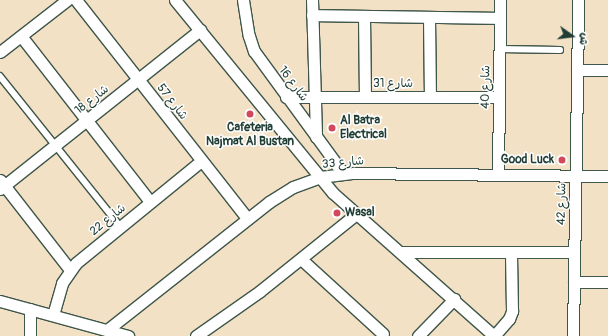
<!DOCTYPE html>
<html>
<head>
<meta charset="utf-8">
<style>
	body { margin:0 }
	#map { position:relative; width:608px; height:336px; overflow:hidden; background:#f3e1c5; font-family:Pangolin,"Playpen Sans Arabic",sans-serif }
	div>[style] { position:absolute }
	.roads { filter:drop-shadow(1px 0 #3f564a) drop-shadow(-1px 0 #3f564a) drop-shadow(0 1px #3f564a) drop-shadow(0 -1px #3f564a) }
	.service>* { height:5.5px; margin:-2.75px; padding:0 2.75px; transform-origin:2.75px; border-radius:2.75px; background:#fff }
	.minor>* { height:11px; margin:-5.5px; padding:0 5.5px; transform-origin:5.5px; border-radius:5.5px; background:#fff }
	.dots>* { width:11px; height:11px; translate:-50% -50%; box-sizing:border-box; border:2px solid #fff; border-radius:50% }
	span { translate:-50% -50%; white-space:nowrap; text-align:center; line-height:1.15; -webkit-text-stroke:3px #fff; paint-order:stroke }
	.street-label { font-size:12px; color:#1f3d34 }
	.poi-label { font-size:12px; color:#1f3d34; font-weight:700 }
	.left { translate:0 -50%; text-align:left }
	.right { translate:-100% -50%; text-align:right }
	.north { position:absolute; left:552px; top:16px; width:40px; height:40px; -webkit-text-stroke:3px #fff; paint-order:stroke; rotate:104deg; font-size:11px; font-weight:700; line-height:16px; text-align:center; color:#1f3d34 }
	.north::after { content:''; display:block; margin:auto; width:14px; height:18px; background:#1f3d34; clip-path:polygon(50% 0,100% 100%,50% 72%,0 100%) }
</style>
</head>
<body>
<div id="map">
	<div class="roads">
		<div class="service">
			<div style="left:499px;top:49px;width:61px;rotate:0.9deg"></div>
			<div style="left:0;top:76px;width:192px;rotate:51.3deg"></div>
		</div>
		<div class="minor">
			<div style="left:76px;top:0;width:278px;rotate:51.9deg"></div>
			<div style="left:175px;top:0;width:249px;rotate:50.7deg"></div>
			<div style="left:333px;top:193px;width:215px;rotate:41.6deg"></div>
			<div style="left:243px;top:0;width:36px;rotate:81deg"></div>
			<div style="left:249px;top:36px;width:16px;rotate:72deg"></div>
			<div style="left:254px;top:51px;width:151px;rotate:53.9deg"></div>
			<div style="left:312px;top:0;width:137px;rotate:88.3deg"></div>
			<div style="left:312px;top:15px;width:187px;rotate:0.9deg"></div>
			<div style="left:364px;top:16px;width:81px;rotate:89.3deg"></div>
			<div style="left:429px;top:17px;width:80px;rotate:89.3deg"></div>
			<div style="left:21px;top:36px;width:210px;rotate:52.1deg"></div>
			<div style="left:0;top:52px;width:85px;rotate:-37.8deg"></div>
			<div style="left:577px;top:70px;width:31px"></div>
			<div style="left:286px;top:97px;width:213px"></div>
			<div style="left:498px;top:175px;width:175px;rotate:-89.3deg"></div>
			<div style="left:0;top:180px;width:114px;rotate:52.1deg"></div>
			<div style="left:0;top:189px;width:256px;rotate:-38.5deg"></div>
			<div style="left:401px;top:252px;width:173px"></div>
			<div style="left:301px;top:259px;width:111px;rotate:42.4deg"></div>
			<div style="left:574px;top:282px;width:34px"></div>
			<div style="left:0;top:301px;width:133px;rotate:15.3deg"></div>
			<div style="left:53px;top:315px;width:33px;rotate:-74deg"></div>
			<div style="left:62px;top:283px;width:24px;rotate:-55deg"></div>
			<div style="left:76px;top:263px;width:161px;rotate:-39.2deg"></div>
			<div style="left:107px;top:330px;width:206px;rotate:-38.3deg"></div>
			<div style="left:269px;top:202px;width:28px;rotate:-32deg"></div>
			<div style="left:293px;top:187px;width:29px;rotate:-20deg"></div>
			<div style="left:320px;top:177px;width:34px;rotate:-7deg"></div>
			<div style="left:354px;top:173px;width:254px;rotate:0.7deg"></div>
			<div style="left:30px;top:336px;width:27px;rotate:-90deg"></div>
			<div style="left:196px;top:336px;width:78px;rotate:-35.1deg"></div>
			<div style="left:260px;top:291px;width:123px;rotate:-38.7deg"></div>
			<div style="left:418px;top:336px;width:52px;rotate:-45.8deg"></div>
			<div style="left:494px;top:336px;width:23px;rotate:-49deg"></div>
			<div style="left:509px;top:319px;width:9px;rotate:-69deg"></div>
			<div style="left:512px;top:311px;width:59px;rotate:-91deg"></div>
			<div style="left:573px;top:336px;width:336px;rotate:-89.1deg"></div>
		</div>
	</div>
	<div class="dots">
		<div style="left:250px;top:114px;background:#d1495b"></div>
		<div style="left:332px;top:128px;background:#d1495b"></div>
		<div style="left:562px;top:160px;background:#d1495b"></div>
		<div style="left:337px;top:213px;background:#d1495b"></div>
	</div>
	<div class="street-label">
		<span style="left:293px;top:84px;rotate:53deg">شارع 16</span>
		<span style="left:393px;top:84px">شارع 31</span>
		<span style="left:486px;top:87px;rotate:-89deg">شارع 40</span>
		<span style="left:92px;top:100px;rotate:-38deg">شارع 18</span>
		<span style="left:172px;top:102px;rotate:52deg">شارع 57</span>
		<span style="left:343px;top:163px;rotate:-5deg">شارع 33</span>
		<span style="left:562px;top:204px;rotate:-89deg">شارع 42</span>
		<span style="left:108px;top:220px;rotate:-39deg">شارع 22</span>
	</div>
	<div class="poi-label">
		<span class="left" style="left:340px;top:128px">Al Batra<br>Electrical</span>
		<span style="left:250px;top:135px">Cafeteria<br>Najmat Al Bustan</span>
		<span class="right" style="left:554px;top:160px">Good Luck</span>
		<span class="left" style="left:345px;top:213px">Wasal</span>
	</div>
	<div class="north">ش</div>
</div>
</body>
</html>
